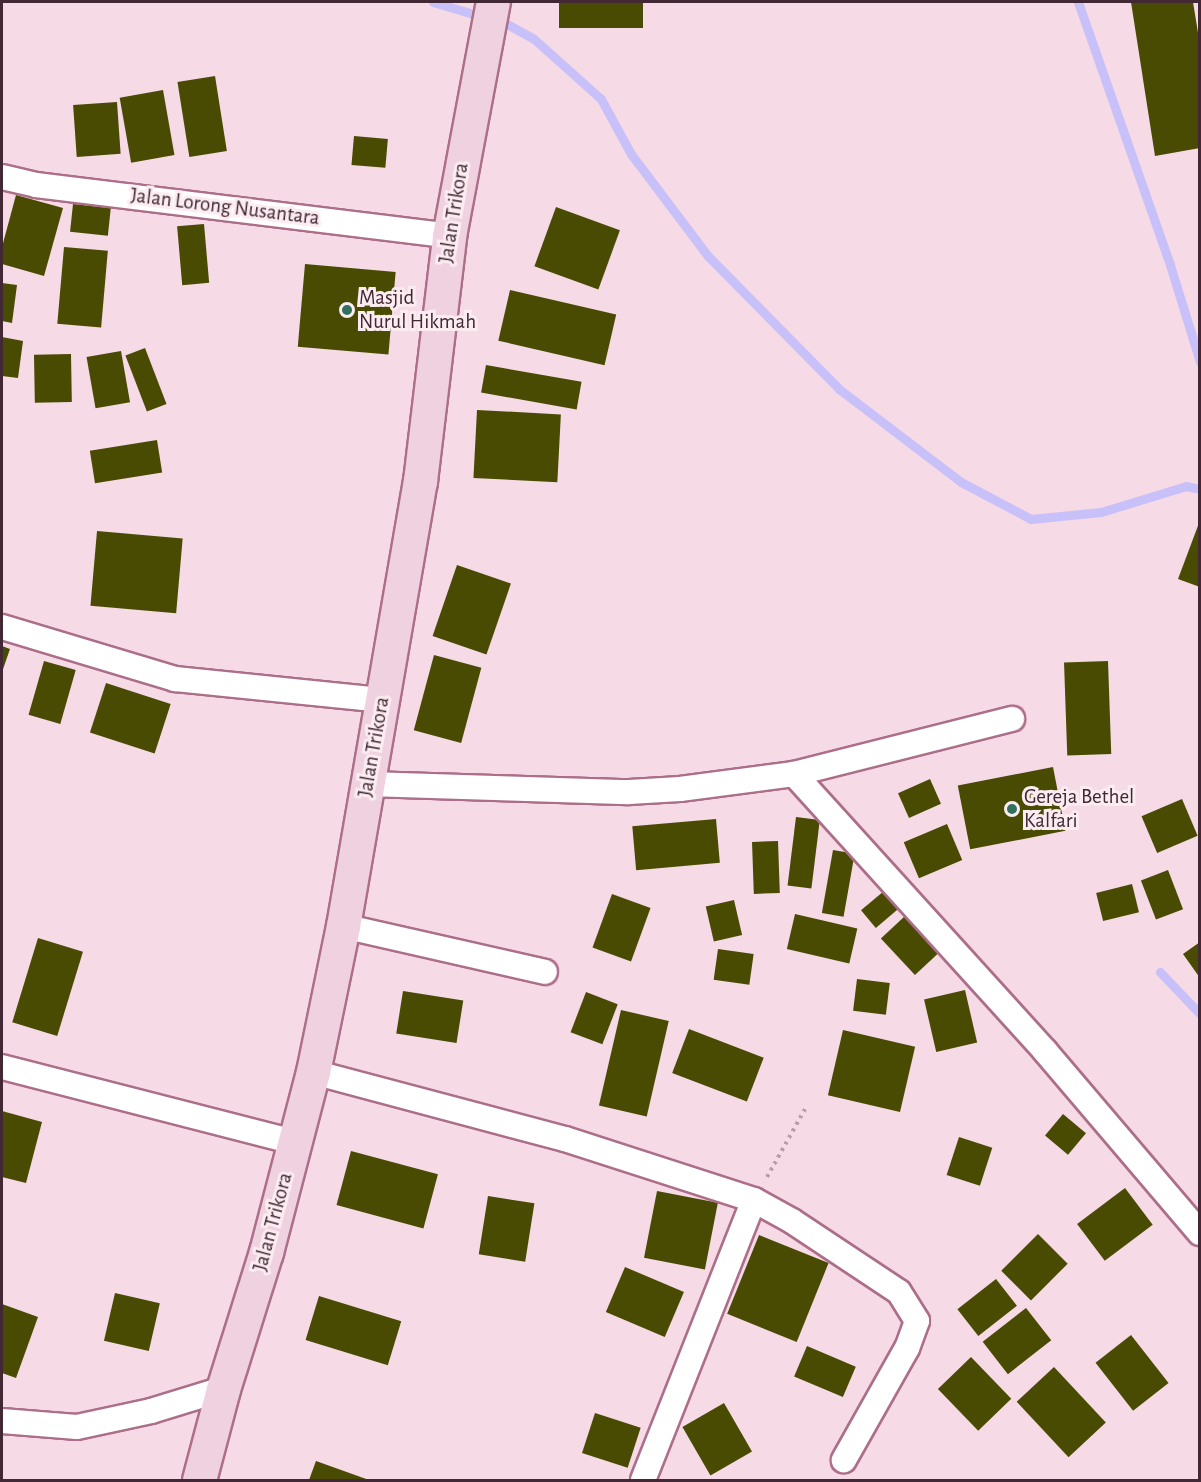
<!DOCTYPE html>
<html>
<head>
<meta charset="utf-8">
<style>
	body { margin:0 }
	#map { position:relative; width:1201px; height:1482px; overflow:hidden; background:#f6dae6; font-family:"Alegreya Sans",sans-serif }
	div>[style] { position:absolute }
	.stream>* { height:9px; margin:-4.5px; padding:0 4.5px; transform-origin:4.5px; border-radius:4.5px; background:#c8c0f8 }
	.building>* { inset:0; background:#494b02; transform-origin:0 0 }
	.path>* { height:4px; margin-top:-2px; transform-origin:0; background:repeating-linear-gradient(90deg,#b99eaa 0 3px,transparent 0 7.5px) }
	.roads { filter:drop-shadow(2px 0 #ac6e89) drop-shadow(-2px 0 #ac6e89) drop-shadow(0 2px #ac6e89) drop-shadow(0 -2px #ac6e89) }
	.street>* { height:24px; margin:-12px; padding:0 12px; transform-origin:12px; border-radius:12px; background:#fff }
	.secondary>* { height:33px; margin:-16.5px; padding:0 16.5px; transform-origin:16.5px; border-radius:16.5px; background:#f0d1e0 }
	.dots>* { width:16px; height:16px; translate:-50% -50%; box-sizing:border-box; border:3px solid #faecf1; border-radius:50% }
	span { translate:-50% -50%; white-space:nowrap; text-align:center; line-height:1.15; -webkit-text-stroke:6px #faecf1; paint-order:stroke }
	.street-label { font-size:21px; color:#422834 }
	.poi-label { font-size:21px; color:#422834 }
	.left { translate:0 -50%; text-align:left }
	.frame { position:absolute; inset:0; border:3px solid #422834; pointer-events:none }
</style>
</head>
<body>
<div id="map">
	<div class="stream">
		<div style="left:433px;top:2px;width:77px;rotate:16.6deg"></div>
		<div style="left:507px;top:24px;width:31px;rotate:29deg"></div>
		<div style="left:534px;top:39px;width:90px;rotate:41.8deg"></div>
		<div style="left:601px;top:99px;width:63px;rotate:61.4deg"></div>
		<div style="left:631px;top:154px;width:128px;rotate:53deg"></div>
		<div style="left:708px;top:256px;width:187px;rotate:45.4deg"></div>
		<div style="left:839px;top:389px;width:153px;rotate:37.3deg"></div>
		<div style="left:961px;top:482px;width:79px;rotate:27.9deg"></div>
		<div style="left:1031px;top:519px;width:70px;rotate:-5.7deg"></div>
		<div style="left:1101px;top:512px;width:89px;rotate:-17deg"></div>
		<div style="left:1186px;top:486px;width:14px;rotate:12deg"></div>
		<div style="left:1078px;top:2px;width:279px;rotate:70.7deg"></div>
		<div style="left:1170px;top:265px;width:102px;rotate:72.8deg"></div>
		<div style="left:1160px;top:972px;width:58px;rotate:46.4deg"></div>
	</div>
	<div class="building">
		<div style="left:559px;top:2px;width:84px;height:26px"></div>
		<div style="clip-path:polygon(1131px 2px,1193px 2px,1200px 45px,1200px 148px,1155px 156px)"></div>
		<div style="left:215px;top:76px;width:76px;height:38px;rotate:81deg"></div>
		<div style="left:163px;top:90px;width:66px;height:44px;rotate:80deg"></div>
		<div style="left:117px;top:102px;width:52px;height:44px;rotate:86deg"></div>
		<div style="left:354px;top:136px;width:34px;height:29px;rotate:5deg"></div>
		<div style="clip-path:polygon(16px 195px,63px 208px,44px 276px,2px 264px,2px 247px)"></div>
		<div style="left:73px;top:204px;width:38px;height:28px;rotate:6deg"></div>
		<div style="left:556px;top:207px;width:68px;height:63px;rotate:20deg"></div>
		<div style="left:204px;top:224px;width:59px;height:27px;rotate:85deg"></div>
		<div style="left:64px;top:247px;width:44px;height:77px;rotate:5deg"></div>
		<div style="left:305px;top:264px;width:91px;height:83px;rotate:5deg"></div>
		<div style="clip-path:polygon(2px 283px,17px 285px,12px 323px,2px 321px)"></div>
		<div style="left:510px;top:290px;width:109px;height:52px;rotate:13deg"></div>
		<div style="clip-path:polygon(2px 337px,23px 341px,18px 378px,2px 376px)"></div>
		<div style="left:145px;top:348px;width:60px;height:21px;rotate:69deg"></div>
		<div style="left:121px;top:351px;width:52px;height:35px;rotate:80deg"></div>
		<div style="left:71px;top:354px;width:48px;height:37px;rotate:89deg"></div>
		<div style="left:486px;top:365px;width:97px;height:28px;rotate:10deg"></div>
		<div style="left:477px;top:410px;width:84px;height:68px;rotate:3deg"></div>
		<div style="left:157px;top:440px;width:33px;height:68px;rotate:81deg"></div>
		<div style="clip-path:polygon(1199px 523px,1200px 523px,1200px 587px,1178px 579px)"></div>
		<div style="left:97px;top:531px;width:86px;height:75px;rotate:5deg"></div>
		<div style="left:457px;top:565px;width:57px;height:75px;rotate:19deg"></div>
		<div style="clip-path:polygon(2px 646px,10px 649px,2px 672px)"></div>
		<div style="left:434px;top:655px;width:49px;height:78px;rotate:15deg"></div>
		<div style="left:44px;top:661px;width:33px;height:56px;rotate:16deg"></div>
		<div style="left:1108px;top:661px;width:93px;height:44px;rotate:88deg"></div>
		<div style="left:106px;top:683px;width:68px;height:52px;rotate:18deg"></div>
		<div style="left:1053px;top:767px;width:65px;height:97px;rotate:79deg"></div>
		<div style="left:930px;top:779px;width:27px;height:35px;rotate:66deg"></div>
		<div style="left:1182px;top:799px;width:40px;height:44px;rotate:67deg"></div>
		<div style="left:796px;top:817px;width:24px;height:69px;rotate:7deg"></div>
		<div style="left:716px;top:819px;width:44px;height:84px;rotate:85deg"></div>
		<div style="left:947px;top:824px;width:39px;height:47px;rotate:67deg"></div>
		<div style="left:778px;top:841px;width:52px;height:26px;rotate:88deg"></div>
		<div style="left:833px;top:850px;width:22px;height:64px;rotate:10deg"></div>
		<div style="left:1168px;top:870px;width:42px;height:29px;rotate:69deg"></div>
		<div style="left:1132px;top:884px;width:29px;height:37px;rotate:76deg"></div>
		<div style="left:884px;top:891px;width:23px;height:30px;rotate:50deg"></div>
		<div style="left:612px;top:894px;width:41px;height:57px;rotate:20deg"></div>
		<div style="left:734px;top:900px;width:36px;height:29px;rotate:77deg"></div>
		<div style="left:795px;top:914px;width:64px;height:36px;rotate:13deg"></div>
		<div style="left:905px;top:916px;width:50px;height:33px;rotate:47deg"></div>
		<div style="left:38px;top:938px;width:47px;height:88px;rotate:17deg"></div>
		<div style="clip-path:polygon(1200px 942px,1200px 978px,1183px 954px)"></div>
		<div style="left:718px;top:949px;width:36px;height:31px;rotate:8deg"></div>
		<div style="left:857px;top:979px;width:33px;height:32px;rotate:7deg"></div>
		<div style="left:965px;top:990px;width:54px;height:42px;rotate:77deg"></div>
		<div style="left:403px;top:991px;width:61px;height:43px;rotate:9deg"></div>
		<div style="left:586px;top:992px;width:34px;height:43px;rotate:21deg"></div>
		<div style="left:621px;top:1010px;width:49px;height:98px;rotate:13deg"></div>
		<div style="left:689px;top:1029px;width:80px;height:47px;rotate:21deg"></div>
		<div style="left:843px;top:1030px;width:74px;height:67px;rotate:13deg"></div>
		<div style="clip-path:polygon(2px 1111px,42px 1122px,26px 1183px,2px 1177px)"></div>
		<div style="left:1063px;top:1114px;width:30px;height:28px;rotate:40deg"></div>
		<div style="left:959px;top:1137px;width:35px;height:40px;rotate:18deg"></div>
		<div style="left:351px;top:1151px;width:90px;height:56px;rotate:15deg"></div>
		<div style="left:1125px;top:1188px;width:46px;height:60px;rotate:53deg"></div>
		<div style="left:657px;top:1191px;width:62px;height:68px;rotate:11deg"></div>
		<div style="left:488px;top:1196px;width:47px;height:59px;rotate:9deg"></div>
		<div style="left:1038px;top:1234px;width:42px;height:52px;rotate:45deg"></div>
		<div style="left:759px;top:1235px;width:75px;height:85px;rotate:22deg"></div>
		<div style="left:625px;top:1267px;width:64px;height:49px;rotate:23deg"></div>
		<div style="left:996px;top:1279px;width:34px;height:49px;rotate:52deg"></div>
		<div style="left:115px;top:1293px;width:46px;height:49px;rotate:13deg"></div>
		<div style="left:319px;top:1296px;width:86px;height:46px;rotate:17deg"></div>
		<div style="clip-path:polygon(2px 1304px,38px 1317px,16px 1378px,2px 1373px)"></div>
		<div style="left:1026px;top:1308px;width:41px;height:55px;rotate:52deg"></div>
		<div style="left:1131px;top:1335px;width:61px;height:45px;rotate:52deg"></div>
		<div style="left:807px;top:1346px;width:53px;height:33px;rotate:23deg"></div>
		<div style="left:971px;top:1357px;width:58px;height:46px;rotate:46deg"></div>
		<div style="left:1054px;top:1367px;width:76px;height:51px;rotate:47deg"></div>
		<div style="left:724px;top:1403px;width:56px;height:48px;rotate:60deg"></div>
		<div style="left:595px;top:1413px;width:48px;height:42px;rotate:18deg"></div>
		<div style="clip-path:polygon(316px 1461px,369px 1480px,309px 1480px)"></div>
	</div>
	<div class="path">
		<div style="left:767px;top:1177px;width:78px;rotate:-60.8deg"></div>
	</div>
	<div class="roads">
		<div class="street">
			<div style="left:2px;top:177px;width:35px;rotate:13deg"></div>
			<div style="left:36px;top:185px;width:416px;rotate:7deg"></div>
			<div style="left:2px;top:627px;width:181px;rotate:16.7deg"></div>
			<div style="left:175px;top:679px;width:207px;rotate:5.8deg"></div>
			<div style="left:794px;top:774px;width:374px;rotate:47.8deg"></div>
			<div style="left:1045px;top:1051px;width:239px;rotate:49.6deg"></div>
			<div style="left:368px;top:784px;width:261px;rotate:1.8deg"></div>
			<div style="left:629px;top:792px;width:51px;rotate:-3.4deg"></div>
			<div style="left:680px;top:789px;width:115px;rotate:-7.5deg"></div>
			<div style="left:794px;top:774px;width:225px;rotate:-14.2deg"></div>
			<div style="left:343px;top:926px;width:207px;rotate:12.8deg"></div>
			<div style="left:2px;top:1067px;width:302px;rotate:14.4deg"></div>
			<div style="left:313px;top:1072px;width:261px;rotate:14.9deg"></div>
			<div style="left:565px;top:1139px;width:199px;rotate:17.9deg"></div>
			<div style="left:754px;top:1200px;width:43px;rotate:28.9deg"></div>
			<div style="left:792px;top:1221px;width:128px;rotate:33.6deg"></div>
			<div style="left:899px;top:1292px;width:34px;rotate:58deg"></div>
			<div style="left:917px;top:1321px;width:29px;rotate:110deg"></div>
			<div style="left:907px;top:1348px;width:129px;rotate:119.4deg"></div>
			<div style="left:2px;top:1421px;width:75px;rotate:4.6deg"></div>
			<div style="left:77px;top:1427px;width:76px;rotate:-12.2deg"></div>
			<div style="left:151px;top:1411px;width:75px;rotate:-17deg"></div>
			<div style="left:643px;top:1480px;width:301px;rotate:-68.4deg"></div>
		</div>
		<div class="secondary">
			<div style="left:199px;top:1480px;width:94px;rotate:-75.2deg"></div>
			<div style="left:223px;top:1389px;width:144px;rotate:-72.6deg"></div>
			<div style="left:266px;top:1252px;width:186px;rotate:-75.4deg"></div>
			<div style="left:313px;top:1072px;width:149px;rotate:-78.4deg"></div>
			<div style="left:343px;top:926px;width:452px;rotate:-80.2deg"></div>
			<div style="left:420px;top:481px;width:247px;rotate:-83.2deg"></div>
			<div style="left:449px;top:236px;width:238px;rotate:-79.4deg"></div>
		</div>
	</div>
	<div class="dots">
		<div style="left:347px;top:310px;background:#31705e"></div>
		<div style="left:1012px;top:809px;background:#31705e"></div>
	</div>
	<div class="street-label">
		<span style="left:225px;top:207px;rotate:7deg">Jalan Lorong Nusantara</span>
		<span style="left:454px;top:213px;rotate:-81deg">Jalan Trikora</span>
		<span style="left:374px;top:747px;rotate:-80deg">Jalan Trikora</span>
		<span style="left:273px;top:1222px;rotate:-75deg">Jalan Trikora</span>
	</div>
	<div class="poi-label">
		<span class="left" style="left:359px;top:310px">Masjid<br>Nurul Hikmah</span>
		<span class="left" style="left:1024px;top:809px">Gereja Bethel<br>Kalfari</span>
	</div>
	<div class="frame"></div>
</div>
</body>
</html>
